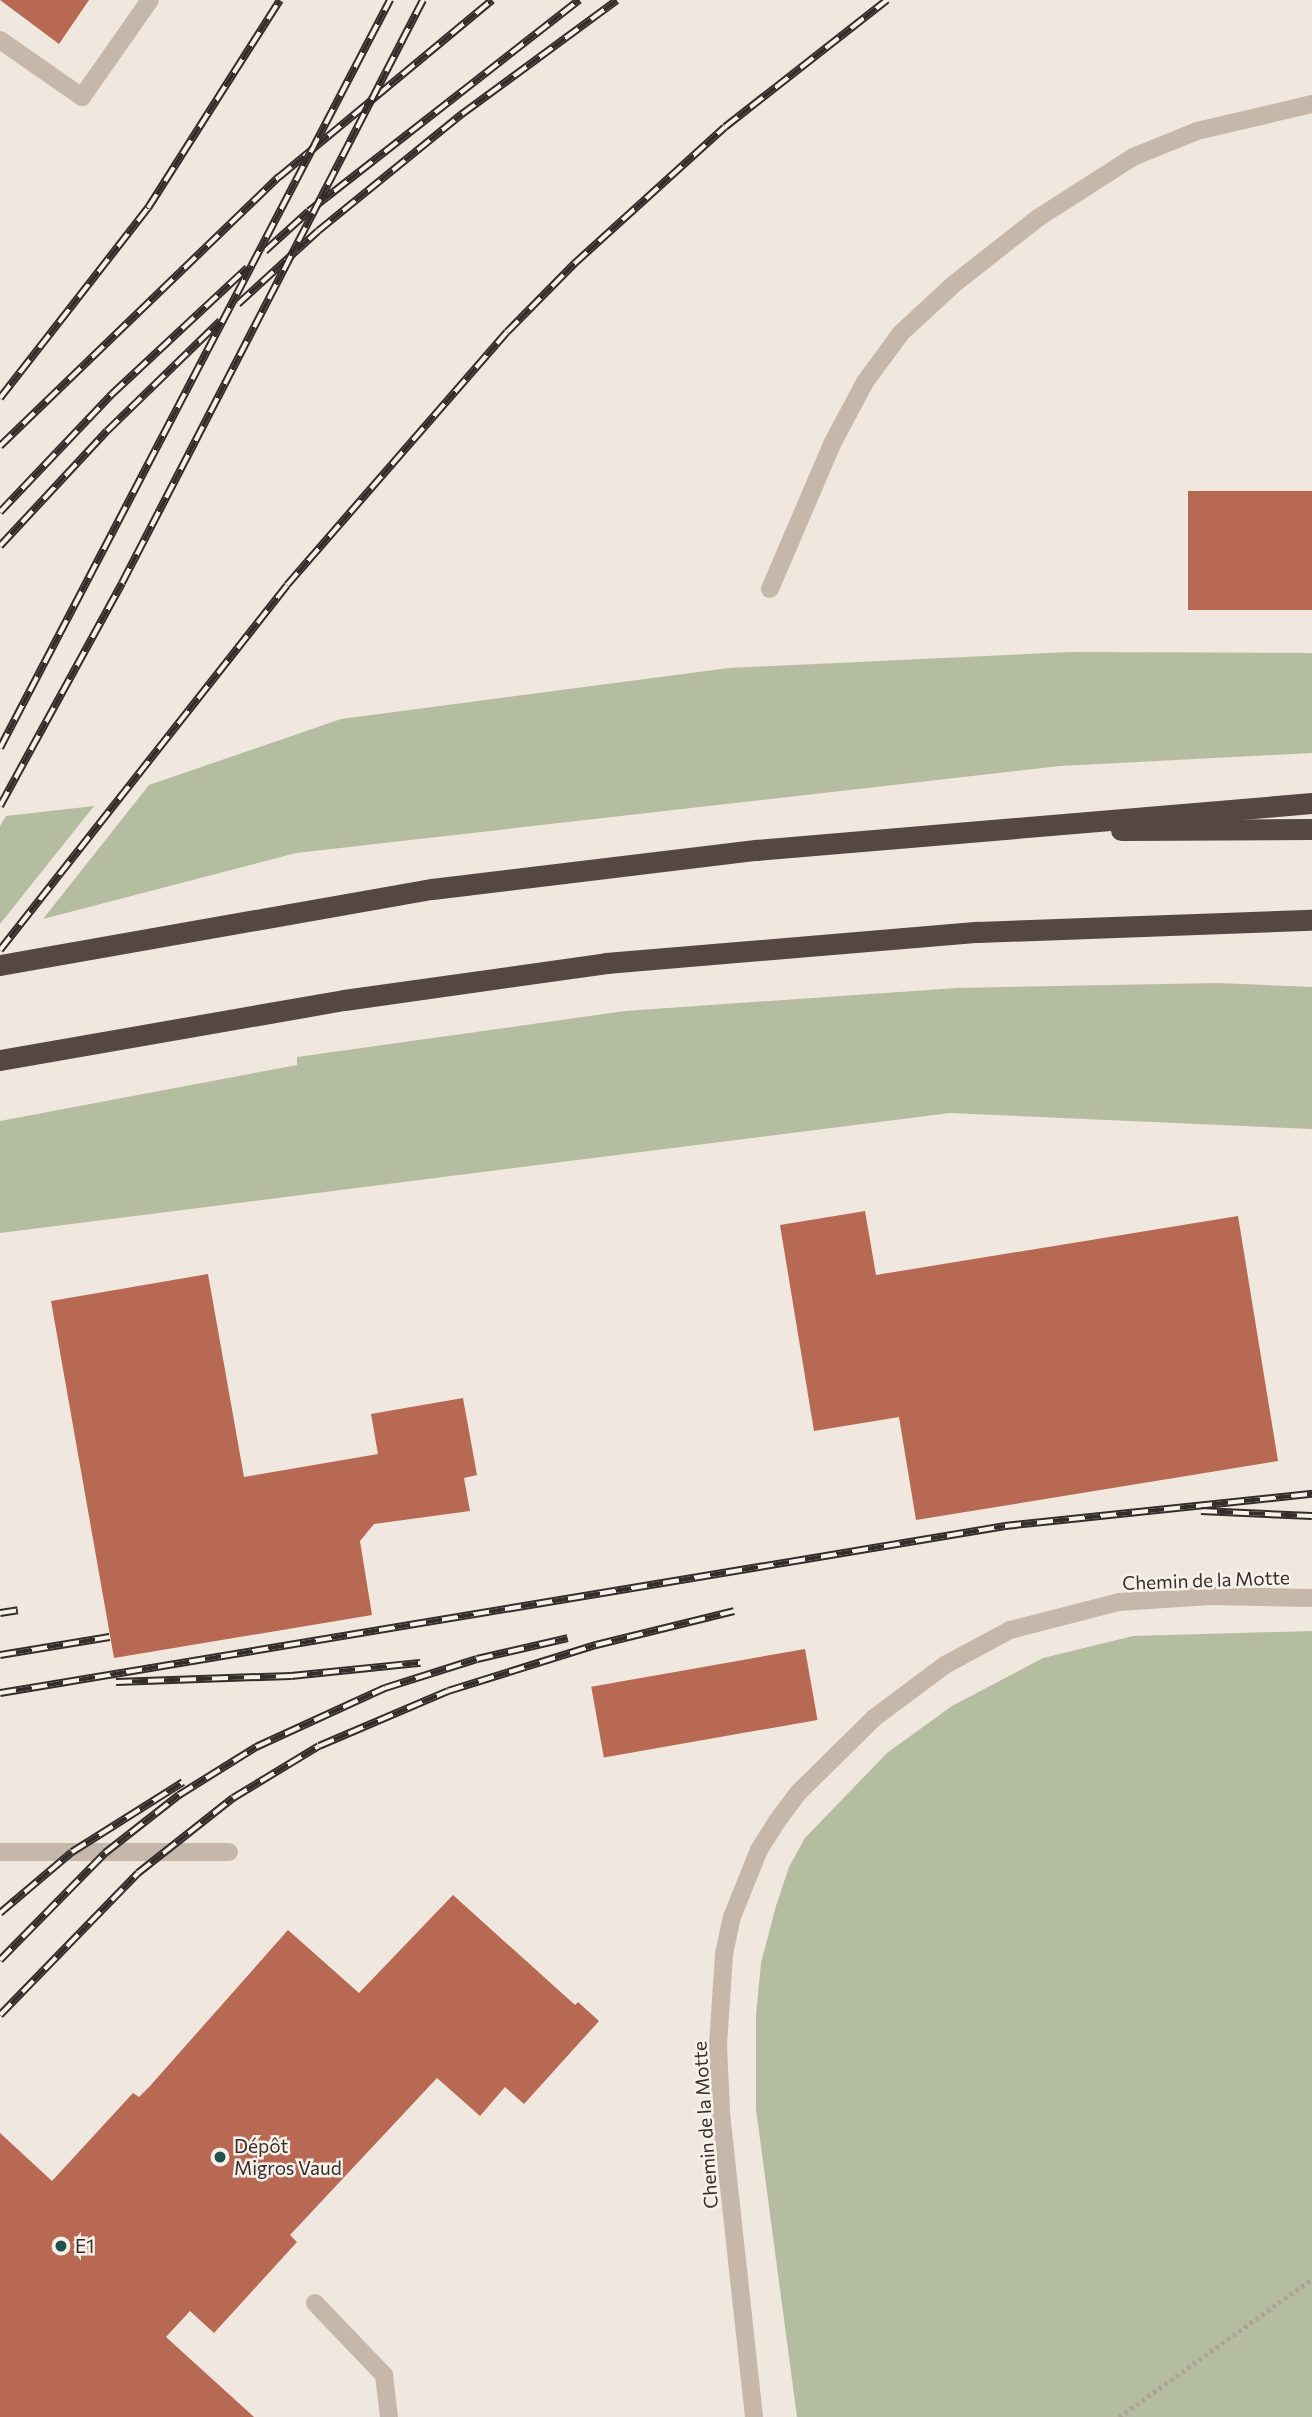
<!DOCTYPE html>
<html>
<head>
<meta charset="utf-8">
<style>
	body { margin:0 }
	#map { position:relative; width:1312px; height:2417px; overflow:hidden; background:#f0e7de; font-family:Commissioner,sans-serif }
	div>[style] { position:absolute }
	.green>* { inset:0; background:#b4bda0 }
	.building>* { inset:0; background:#b86953; transform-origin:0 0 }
	.path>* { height:4.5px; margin-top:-2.25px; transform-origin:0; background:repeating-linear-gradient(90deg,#b2a196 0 3.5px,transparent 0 7px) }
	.minor>* { height:18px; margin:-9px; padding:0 9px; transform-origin:9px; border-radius:9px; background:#c6b7ab }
	.highway>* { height:21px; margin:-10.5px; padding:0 10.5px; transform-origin:10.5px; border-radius:10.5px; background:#554742 }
	.rail>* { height:8px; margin-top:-4px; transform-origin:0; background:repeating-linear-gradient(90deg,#f8f1ea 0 16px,#352d2a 0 32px); box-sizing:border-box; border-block:2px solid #352d2a }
	.dots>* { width:19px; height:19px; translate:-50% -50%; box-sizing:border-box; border:4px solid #f8f1ea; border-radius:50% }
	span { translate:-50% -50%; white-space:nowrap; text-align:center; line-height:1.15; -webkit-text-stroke:5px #f8f1ea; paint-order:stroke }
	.street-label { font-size:19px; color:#352d2a }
	.poi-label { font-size:19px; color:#352d2a }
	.left { translate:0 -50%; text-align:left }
</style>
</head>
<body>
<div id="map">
	<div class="green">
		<div style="clip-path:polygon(1071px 652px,1312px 653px,1312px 753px,1060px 766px,296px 853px,43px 919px,149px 785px,341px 719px,729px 668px)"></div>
		<div style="clip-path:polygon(94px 806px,0 924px,0 826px,6px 816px)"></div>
		<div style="clip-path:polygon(1218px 983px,1312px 987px,1312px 1129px,950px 1113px,0 1233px,0 1121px,297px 1065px,297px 1057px,625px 1011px,957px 988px)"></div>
		<div style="clip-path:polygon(1312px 1631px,1312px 2417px,797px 2417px,756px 2109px,756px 2015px,761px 1963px,776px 1906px,789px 1867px,805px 1838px,887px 1753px,952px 1706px,1043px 1658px,1133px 1636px)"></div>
	</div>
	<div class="building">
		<div style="clip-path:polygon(0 0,89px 0,59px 44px)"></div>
		<div style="left:1188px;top:491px;width:124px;height:119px"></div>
		<div style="clip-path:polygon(865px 1211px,876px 1275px,1238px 1216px,1278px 1461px,916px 1520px,899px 1417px,814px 1431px,780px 1225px)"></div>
		<div style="clip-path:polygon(208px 1274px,244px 1477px,378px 1454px,371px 1414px,463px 1398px,477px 1475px,464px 1478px,470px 1511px,374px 1524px,360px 1541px,372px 1615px,114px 1658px,51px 1301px)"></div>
		<div style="left:805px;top:1649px;width:72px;height:217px;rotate:80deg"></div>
		<div style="clip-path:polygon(453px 1895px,575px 2005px,578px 2002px,599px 2021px,524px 2104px,505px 2087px,480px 2116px,437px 2078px,290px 2235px,297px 2242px,214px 2333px,190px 2311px,166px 2337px,254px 2417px,0 2417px,0 2133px,52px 2181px,133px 2093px,139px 2097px,150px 2086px,288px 1930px,359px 1993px)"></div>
	</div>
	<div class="path">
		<div style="left:1119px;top:2417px;width:237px;rotate:-35.6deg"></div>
	</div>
	<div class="minor">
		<div style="left:0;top:40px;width:100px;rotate:34.8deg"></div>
		<div style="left:82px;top:97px;width:118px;rotate:-55deg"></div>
		<div style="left:770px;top:589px;width:158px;rotate:-66.8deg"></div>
		<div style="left:832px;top:444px;width:70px;rotate:-62deg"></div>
		<div style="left:865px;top:382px;width:61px;rotate:-53.7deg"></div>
		<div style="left:901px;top:333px;width:72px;rotate:-42.8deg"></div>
		<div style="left:954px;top:284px;width:107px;rotate:-38.2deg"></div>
		<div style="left:1038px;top:218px;width:113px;rotate:-32.7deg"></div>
		<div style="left:1133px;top:157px;width:69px;rotate:-22.1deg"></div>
		<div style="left:1197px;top:131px;width:118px;rotate:-13.2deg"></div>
		<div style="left:0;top:1852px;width:229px"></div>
		<div style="left:315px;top:2303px;width:100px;rotate:46.2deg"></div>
		<div style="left:384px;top:2375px;width:42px;rotate:83.2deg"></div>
		<div style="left:754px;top:2417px;width:308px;rotate:-96.2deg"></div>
		<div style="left:721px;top:2111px;width:66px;rotate:-92.6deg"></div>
		<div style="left:718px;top:2045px;width:91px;rotate:-86.2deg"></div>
		<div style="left:724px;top:1954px;width:38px;rotate:-78deg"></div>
		<div style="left:732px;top:1917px;width:72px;rotate:-68.1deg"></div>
		<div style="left:759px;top:1850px;width:34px;rotate:-58deg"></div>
		<div style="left:777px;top:1821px;width:35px;rotate:-53deg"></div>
		<div style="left:798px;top:1793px;width:107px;rotate:-44.6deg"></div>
		<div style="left:874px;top:1718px;width:89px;rotate:-36.7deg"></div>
		<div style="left:945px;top:1665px;width:74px;rotate:-28.3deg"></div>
		<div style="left:1010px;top:1630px;width:113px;rotate:-14.4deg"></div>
		<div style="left:1119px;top:1602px;width:91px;rotate:-3.8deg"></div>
		<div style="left:1210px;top:1596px;width:102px;rotate:1.1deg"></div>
	</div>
	<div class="highway">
		<div style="left:1121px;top:830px;width:191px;rotate:-0.3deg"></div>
		<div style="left:0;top:965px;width:439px;rotate:-10deg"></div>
		<div style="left:432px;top:889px;width:326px;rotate:-6.9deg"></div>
		<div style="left:756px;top:850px;width:558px;rotate:-4.83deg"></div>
		<div style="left:0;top:1060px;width:349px;rotate:-9.9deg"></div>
		<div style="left:344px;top:1000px;width:265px;rotate:-8deg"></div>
		<div style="left:606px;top:963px;width:373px;rotate:-4.8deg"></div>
		<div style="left:978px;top:932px;width:334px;rotate:-2.1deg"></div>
	</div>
	<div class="rail">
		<div style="left:265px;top:251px;width:59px;rotate:-42.3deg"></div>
		<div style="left:309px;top:211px;width:343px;rotate:-38deg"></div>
		<div style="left:238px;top:304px;width:108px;rotate:-42.4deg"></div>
		<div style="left:318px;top:231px;width:186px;rotate:-39.1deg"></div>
		<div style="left:462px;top:114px;width:192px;rotate:-36.3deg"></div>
		<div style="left:0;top:398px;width:241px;rotate:-52.1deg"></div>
		<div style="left:148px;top:208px;width:246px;rotate:-57.6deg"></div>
		<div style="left:0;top:446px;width:388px;rotate:-44deg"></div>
		<div style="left:279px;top:177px;width:277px;rotate:-39.7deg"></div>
		<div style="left:0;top:512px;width:163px;rotate:-46.5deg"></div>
		<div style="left:112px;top:394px;width:185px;rotate:-43deg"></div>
		<div style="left:0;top:546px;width:157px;rotate:-47.1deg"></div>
		<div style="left:107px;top:431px;width:158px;rotate:-44.2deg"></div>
		<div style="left:0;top:748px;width:844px;rotate:-62.46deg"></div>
		<div style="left:0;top:806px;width:254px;rotate:-61.3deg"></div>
		<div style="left:122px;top:583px;width:656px;rotate:-62.69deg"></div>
		<div style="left:0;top:950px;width:464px;rotate:-51.8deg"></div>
		<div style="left:287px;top:585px;width:335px;rotate:-49deg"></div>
		<div style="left:507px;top:332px;width:97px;rotate:-45.4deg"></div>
		<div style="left:575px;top:263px;width:202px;rotate:-42.2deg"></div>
		<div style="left:725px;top:127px;width:206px;rotate:-38.1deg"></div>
		<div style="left:1201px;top:1511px;width:111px;rotate:2.6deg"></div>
		<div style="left:0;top:1613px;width:18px;rotate:-9deg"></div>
		<div style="left:0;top:1655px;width:111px;rotate:-9.3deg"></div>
		<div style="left:116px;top:1682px;width:175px;rotate:-2deg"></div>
		<div style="left:291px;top:1676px;width:130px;rotate:-5.8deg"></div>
		<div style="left:0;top:1693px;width:1019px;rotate:-9.43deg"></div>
		<div style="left:1005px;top:1526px;width:309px;rotate:-6deg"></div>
		<div style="left:0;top:1913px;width:94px;rotate:-40.3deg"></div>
		<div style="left:72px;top:1852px;width:131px;rotate:-32.2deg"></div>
		<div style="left:0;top:1960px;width:150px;rotate:-45.5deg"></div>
		<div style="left:105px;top:1853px;width:94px;rotate:-38.1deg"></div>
		<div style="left:179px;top:1795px;width:91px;rotate:-31.9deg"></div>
		<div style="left:256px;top:1747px;width:142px;rotate:-24.6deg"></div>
		<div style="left:385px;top:1688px;width:96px;rotate:-17.5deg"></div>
		<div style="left:477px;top:1659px;width:93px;rotate:-13deg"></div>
		<div style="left:0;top:2015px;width:198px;rotate:-45.8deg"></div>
		<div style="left:138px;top:1873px;width:121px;rotate:-38.3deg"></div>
		<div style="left:233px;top:1798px;width:100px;rotate:-31.2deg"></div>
		<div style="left:319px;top:1746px;width:140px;rotate:-23.1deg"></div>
		<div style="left:448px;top:1691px;width:155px;rotate:-17.3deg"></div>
		<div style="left:596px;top:1645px;width:142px;rotate:-13.8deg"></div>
	</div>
	<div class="dots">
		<div style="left:220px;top:2157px;background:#245052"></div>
		<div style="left:61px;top:2246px;background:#245052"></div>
	</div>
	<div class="street-label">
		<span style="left:1206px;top:1580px;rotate:-2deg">Chemin de la Motte</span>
		<span style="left:705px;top:2125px;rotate:-94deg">Chemin de la Motte</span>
	</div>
	<div class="poi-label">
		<span class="left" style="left:234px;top:2157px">Dépôt<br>Migros Vaud</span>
		<span class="left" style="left:75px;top:2246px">E1</span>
	</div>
</div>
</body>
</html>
